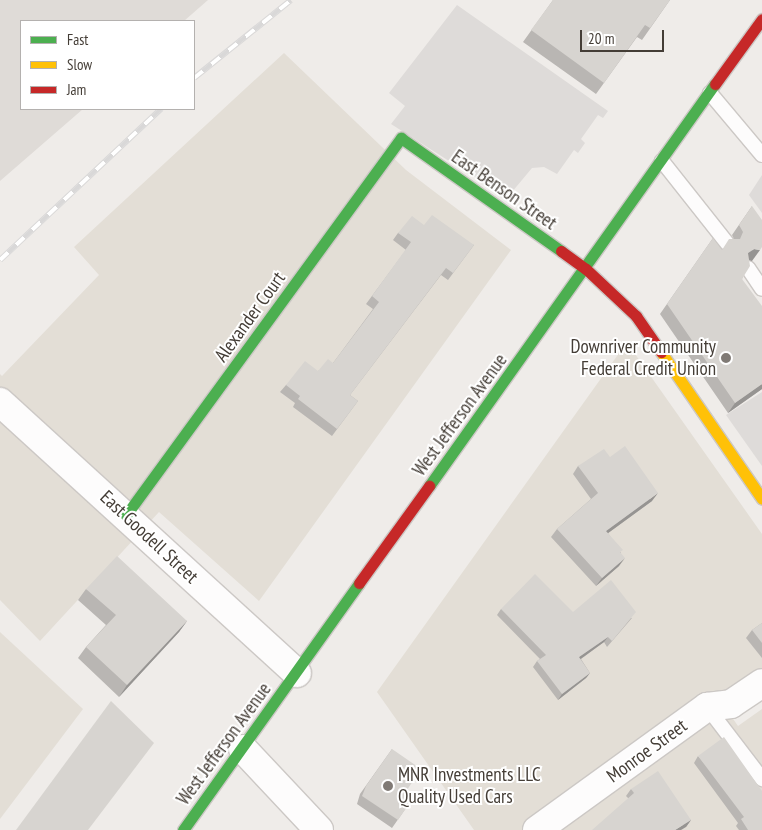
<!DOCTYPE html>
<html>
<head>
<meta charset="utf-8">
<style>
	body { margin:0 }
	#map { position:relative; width:762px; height:830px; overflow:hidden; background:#efece9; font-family:"PT Sans Narrow",sans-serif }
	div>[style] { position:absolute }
	.residential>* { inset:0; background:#e3ded6 }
	.industrial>* { inset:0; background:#dfdbd7 }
	.parking>* { inset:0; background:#dedbd9 }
	.roads { filter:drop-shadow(1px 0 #ccc8c5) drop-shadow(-1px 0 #ccc8c5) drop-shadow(0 1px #ccc8c5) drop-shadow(0 -1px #ccc8c5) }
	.lane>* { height:14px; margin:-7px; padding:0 7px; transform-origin:7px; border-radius:7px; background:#fdfcfc }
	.street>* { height:28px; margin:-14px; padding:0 14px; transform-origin:14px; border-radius:14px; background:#fdfcfc }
	.fast>* { height:11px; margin:-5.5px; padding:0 5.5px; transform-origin:5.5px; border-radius:5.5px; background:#4caf50 }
	.slow>* { height:11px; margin:-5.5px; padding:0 5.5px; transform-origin:5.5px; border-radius:5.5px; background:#ffc107 }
	.jam>* { height:11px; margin:-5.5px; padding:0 5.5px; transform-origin:5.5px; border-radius:5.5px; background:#c62828 }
	.rail>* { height:5.5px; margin-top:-2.75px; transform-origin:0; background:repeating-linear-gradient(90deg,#fff 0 11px,#d9d8d8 0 22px); box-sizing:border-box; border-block:1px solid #d9d8d8 }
	.wall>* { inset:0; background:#b9b6b3 }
	.shaded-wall>* { inset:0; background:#969492 }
	.building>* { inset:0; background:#d7d4d0 }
	.dots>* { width:14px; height:14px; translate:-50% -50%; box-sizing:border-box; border:2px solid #fff; border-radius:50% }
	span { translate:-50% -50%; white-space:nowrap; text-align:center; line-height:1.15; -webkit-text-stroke:4px #fff; paint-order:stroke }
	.street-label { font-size:19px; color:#443d36 }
	.poi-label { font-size:19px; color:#443d36 }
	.right { translate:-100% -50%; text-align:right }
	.left { translate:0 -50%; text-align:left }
	.legend { position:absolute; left:20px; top:20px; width:175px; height:90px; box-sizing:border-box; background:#fff; border:1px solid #b4b1af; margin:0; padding:6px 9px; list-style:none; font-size:15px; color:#443d36 }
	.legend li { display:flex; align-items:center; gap:10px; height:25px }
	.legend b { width:25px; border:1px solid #b4b1af }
	.scale { position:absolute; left:580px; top:30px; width:84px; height:22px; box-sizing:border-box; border:2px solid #443d36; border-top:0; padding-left:6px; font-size:15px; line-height:18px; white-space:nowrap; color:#443d36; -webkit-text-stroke:4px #fff; paint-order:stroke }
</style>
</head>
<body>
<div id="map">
	<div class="residential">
		<div style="clip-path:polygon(284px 53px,406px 170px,511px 250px,259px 601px,159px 512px,40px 641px,0 600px,0 374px,2px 376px,99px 275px,74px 247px)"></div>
		<div style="clip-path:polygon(626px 348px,635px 354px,762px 534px,762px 669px,718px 697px,738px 726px,762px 709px,762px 830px,474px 830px,377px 692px,622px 349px)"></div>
		<div style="clip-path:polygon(0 632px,83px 709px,0 819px)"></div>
	</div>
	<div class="industrial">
		<div style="clip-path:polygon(0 0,208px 0,184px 21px,21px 21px,21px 109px,83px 109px,0 181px)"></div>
	</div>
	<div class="parking">
		<div style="clip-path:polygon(457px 5px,608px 111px,603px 118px,598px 115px,581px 139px,585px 143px,578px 153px,574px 150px,557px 174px,544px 167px,532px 168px,507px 198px,391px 124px,405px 106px,389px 93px)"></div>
		<div style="clip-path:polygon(762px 175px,762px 213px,749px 195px)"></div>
		<div style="clip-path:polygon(762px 392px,762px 466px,726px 415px)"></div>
	</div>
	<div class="roads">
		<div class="lane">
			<div style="left:710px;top:93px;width:81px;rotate:50deg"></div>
			<div style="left:662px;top:161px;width:105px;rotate:51.6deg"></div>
			<div style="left:748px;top:268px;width:25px;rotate:56deg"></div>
			<div style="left:707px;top:707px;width:91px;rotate:52.6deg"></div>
		</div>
		<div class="street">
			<div style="left:0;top:402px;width:402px;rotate:42.4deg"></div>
			<div style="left:243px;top:749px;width:111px;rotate:46.8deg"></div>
			<div style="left:537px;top:830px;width:210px;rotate:-35.9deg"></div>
			<div style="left:707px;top:707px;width:24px;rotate:-7deg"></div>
			<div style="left:731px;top:704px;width:37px;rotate:-34deg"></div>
		</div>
		<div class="fast">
			<div style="left:429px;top:486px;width:493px;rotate:-54.6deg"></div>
			<div style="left:126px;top:515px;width:467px;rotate:-53.9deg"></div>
			<div style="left:401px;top:138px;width:196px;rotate:35.2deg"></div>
			<div style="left:183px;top:830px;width:303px;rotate:-54.5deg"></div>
		</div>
		<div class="slow">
			<div style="left:661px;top:352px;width:178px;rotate:55.5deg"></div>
		</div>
		<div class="jam">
			<div style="left:715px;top:84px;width:80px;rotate:-54.1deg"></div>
			<div style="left:561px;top:251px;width:31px;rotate:36deg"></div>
			<div style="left:586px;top:269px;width:69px;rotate:43.2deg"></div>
			<div style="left:636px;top:316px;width:44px;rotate:55.2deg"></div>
			<div style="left:359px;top:583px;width:120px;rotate:-54.2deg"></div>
		</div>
	</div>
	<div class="rail">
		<div style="left:194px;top:78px;width:124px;rotate:-38.8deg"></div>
		<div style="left:0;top:260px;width:221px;rotate:-43.2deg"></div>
	</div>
	<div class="wall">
		<div style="clip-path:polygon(553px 0,670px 0,642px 40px,637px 37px,596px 94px,523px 42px)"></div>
		<div style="clip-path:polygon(752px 206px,752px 261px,749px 260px,742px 279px,762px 389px,728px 413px,660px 314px,713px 238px,722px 250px,734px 239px,732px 235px)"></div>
		<div style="clip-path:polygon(424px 225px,474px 245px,448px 280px,441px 275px,350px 395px,358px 401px,332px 436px,293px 407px,295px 403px,280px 392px,286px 385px,318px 371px,333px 363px,373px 309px,366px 304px,406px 250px,393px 240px,398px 233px)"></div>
		<div style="clip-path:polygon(610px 457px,652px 501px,608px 533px,621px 553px,619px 566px,596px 586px,551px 537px,557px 529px,591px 499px,573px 474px,578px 466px)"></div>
		<div style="clip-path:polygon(86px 589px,187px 621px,179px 632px,119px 697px,78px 658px,86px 647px,106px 625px,78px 600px)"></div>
		<div style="clip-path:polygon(501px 609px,573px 612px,632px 618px,607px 647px,604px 642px,581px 659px,590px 673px,586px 678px,558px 700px,533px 667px,537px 661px,540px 659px,497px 615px)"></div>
		<div style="clip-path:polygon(762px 623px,762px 658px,746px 638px,752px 630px)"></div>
		<div style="clip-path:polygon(392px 749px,405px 793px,413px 798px,392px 828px,357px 804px,360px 794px)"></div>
		<div style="clip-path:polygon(698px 756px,762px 830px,739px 830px,736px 826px,738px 823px,694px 763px)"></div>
		<div style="clip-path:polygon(631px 789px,691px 820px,686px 827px,628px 798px,626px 796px)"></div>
	</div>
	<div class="shaded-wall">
		<div style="clip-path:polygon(754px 249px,760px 250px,752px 261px,747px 259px,748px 253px)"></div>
		<div style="clip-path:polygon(762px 384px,762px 389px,728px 413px,735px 403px)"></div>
		<div style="clip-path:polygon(658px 493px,652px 501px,600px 539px,606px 531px)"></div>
		<div style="clip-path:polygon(625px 558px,619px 566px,596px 586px,602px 578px)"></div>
		<div style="clip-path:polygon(187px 621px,179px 632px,119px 697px,127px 685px)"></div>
		<div style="clip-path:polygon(608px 637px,604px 642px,575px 663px,579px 657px)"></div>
		<div style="clip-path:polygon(590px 673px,586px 678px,558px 700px,562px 694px)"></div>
		<div style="clip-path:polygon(691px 820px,686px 827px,681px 830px,675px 830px)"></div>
	</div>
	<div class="building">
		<div style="clip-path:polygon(553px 0,670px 0,650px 28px,645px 25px,604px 83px,531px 30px)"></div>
		<div style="clip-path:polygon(752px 206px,762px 220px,762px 247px,760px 250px,754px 249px,748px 253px,750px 266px,742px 279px,762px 306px,762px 384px,735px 403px,667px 304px,713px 238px,722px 250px,729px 239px,740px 239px,743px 232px,739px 225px)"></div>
		<div style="clip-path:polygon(432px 215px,474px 245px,453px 273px,446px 268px,350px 395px,358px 401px,337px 429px,298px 399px,300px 396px,286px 385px,305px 361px,318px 371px,328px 359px,333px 363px,379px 302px,372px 296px,411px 242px,398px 233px,412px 216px,424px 225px)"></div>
		<div style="clip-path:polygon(625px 446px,658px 493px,606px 531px,623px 550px,620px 552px,625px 558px,602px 578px,557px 529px,598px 493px,578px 466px,604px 449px,610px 457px)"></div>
		<div style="clip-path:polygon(117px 556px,187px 621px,127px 685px,86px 647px,116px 615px,86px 589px)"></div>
		<div style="clip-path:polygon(535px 574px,573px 612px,611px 580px,636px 612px,612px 641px,608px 637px,579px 657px,590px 673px,562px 694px,537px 661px,546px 655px,501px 609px)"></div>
		<div style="clip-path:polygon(762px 623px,762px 643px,752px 630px)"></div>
		<div style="clip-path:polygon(111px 701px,154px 743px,88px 830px,16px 830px)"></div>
		<div style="clip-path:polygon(724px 737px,762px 791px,762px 830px,748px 830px,741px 819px,744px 817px,698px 756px)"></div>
		<div style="clip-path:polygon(392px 749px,421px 769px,405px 793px,413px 798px,398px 820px,362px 796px,366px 786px)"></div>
		<div style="clip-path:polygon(658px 771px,691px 820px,675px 830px,592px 830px,634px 793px,631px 789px)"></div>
	</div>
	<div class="dots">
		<div style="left:726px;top:358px;background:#807a75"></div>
		<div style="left:388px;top:786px;background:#807a75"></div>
	</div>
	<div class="street-label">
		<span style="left:504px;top:190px;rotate:35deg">East Benson Street</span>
		<span style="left:250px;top:317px;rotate:-54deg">Alexander Court</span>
		<span style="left:460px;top:415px;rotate:-54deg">West Jefferson Avenue</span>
		<span style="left:149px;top:537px;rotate:43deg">East Goodell Street</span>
		<span style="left:224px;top:744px;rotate:-54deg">West Jefferson Avenue</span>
		<span style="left:647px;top:751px;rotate:-36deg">Monroe Street</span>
	</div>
	<div class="poi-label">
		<span class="right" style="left:716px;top:358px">Downriver Community<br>Federal Credit Union</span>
		<span class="left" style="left:398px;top:786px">MNR Investments LLC<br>Quality Used Cars</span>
	</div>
	<ul class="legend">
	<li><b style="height:6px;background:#4caf50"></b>Fast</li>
	<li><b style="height:6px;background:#ffc107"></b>Slow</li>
	<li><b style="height:6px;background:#c62828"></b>Jam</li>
	</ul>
	<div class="scale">20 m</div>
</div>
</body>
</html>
